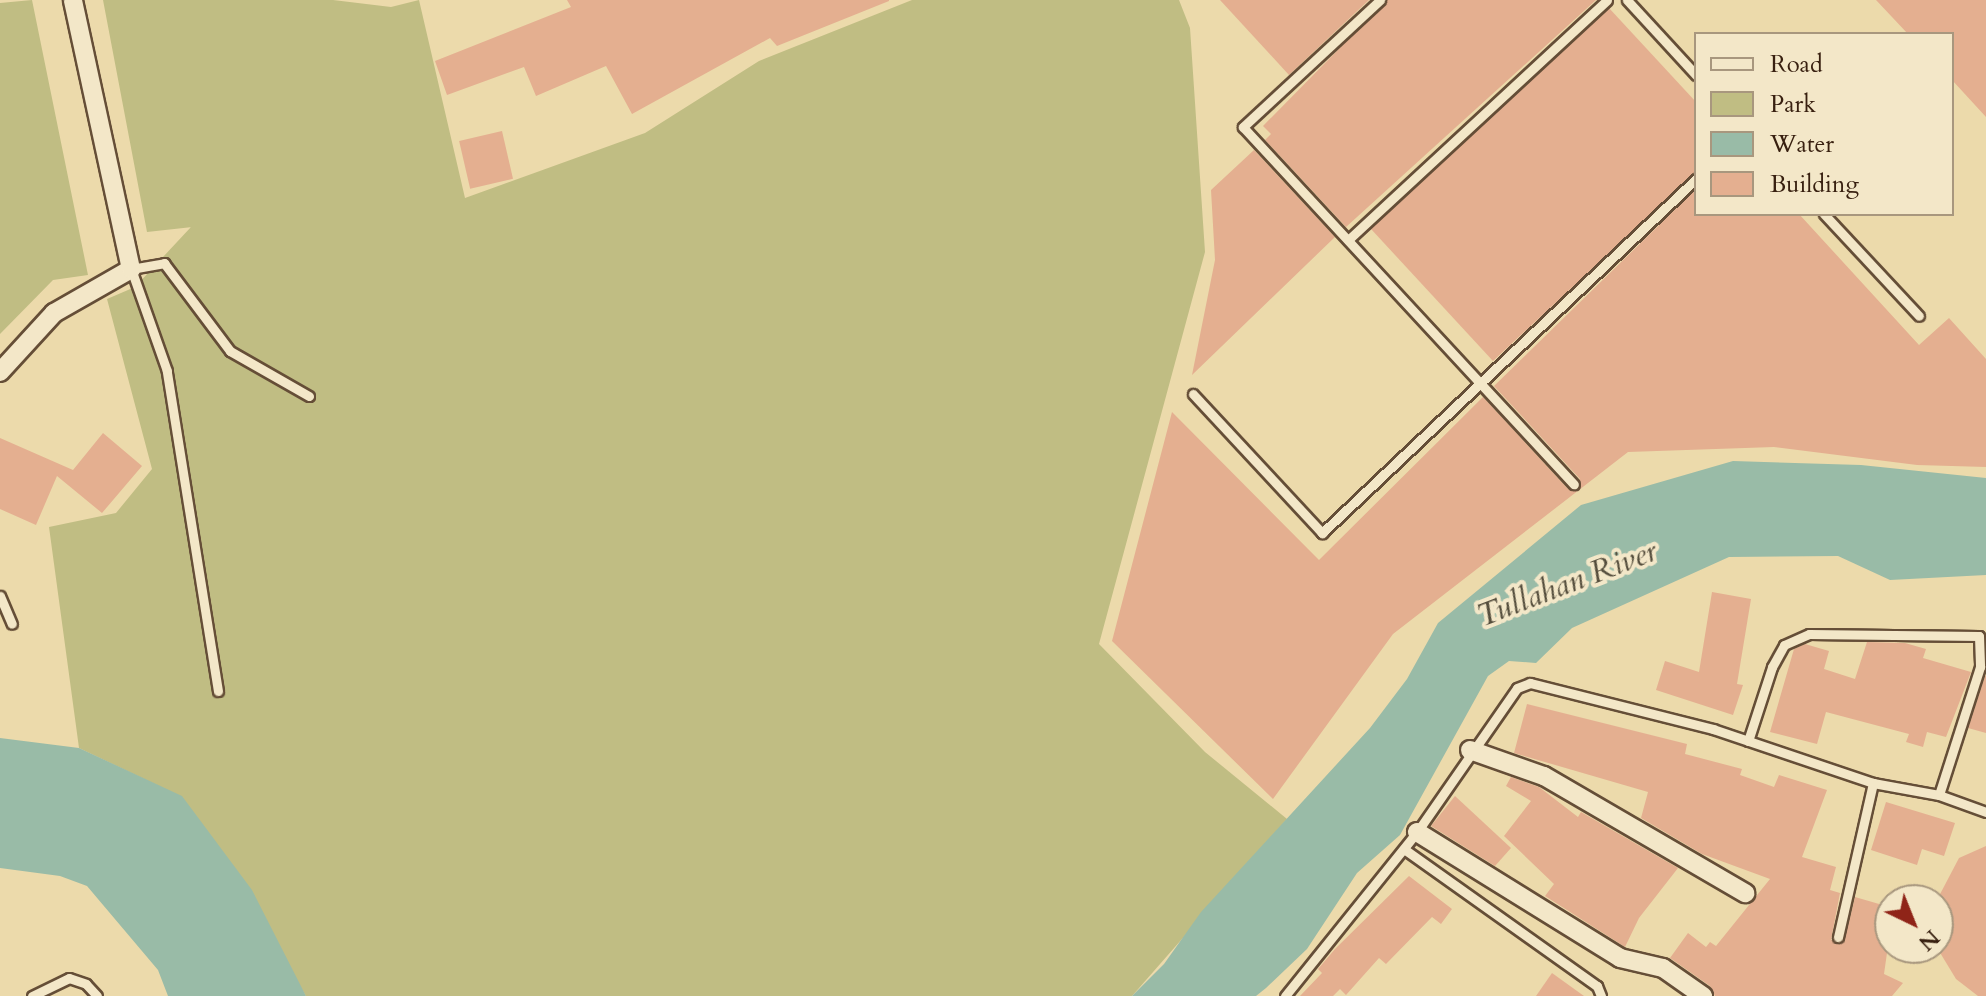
<!DOCTYPE html>
<html>
<head>
<meta charset="utf-8">
<style>
	body { margin:0 }
	#map { position:relative; width:1986px; height:996px; overflow:hidden; background:#ecdaab; font-family:Cardo,serif }
	div>[style] { position:absolute }
	.green>* { inset:0; background:#c0bd83 }
	.water>* { inset:0; background:#99bba7 }
	.building>* { inset:0; background:#e4af90; transform-origin:0 0 }
	.roads { filter:drop-shadow(2px 0 #654e37) drop-shadow(-2px 0 #654e37) drop-shadow(0 2px #654e37) drop-shadow(0 -2px #654e37) }
	.service>* { height:9px; margin:-4.5px; padding:0 4.5px; transform-origin:4.5px; border-radius:4.5px; background:#f3e7c8 }
	.minor>* { height:18px; margin:-9px; padding:0 9px; transform-origin:9px; border-radius:9px; background:#f3e7c8 }
	span { translate:-50% -50%; white-space:nowrap; text-align:center; line-height:1.15; -webkit-text-stroke:8px #f3e7c8; paint-order:stroke }
	.water-label { font-size:32px; color:#554e3d; font-style:italic }
	.legend { position:absolute; left:1694px; top:32px; width:260px; height:184px; box-sizing:border-box; background:#f3e7c8; border:2px solid #a8977e; margin:0; padding:10px 14px; list-style:none; font-size:24px; color:#382010 }
	.legend li { display:flex; align-items:center; gap:16px; height:40px }
	.legend b { width:40px; border:2px solid #a8977e }
	.north { position:absolute; left:1874px; top:884px; width:80px; height:80px; box-sizing:border-box; background:#f3e7c8; border:2px solid #a8977e; border-radius:50%; rotate:137deg; font-size:22px; font-weight:700; line-height:32px; text-align:center; color:#382010 }
	.north::after { content:''; display:block; margin:auto; width:28px; height:36px; background:#8f2418; clip-path:polygon(50% 0,100% 100%,50% 72%,0 100%) }
</style>
</head>
<body>
<div id="map">
	<div class="green">
		<div style="clip-path:polygon(32px 0,88px 275px,53px 280px,0 334px,0 3px)"></div>
		<div style="clip-path:polygon(103px 0,333px 0,391px 7px,419px 0,465px 198px,645px 133px,759px 61px,912px 0,1179px 0,1190px 28px,1205px 252px,1099px 644px,1205px 752px,1287px 819px,1132px 996px,306px 996px,182px 797px,79px 748px,49px 527px,116px 513px,152px 469px,107px 299px,135px 287px,191px 227px,366px 208px,147px 232px)"></div>
	</div>
	<div class="water">
		<div style="clip-path:polygon(1733px 461px,1861px 465px,1986px 478px,1986px 575px,1890px 580px,1838px 556px,1729px 557px,1572px 628px,1536px 663px,1509px 661px,1488px 676px,1400px 835px,1357px 873px,1307px 949px,1266px 988px,1256px 996px,1132px 996px,1164px 964px,1201px 912px,1370px 728px,1407px 679px,1438px 623px,1581px 505px)"></div>
		<div style="clip-path:polygon(0 738px,79px 748px,182px 796px,252px 890px,306px 996px,168px 996px,158px 970px,87px 886px,60px 876px,0 868px)"></div>
	</div>
	<div class="building">
		<div style="clip-path:polygon(567px 0,889px 0,889px 1px,777px 46px,770px 38px,632px 114px,606px 66px,536px 96px,524px 67px,447px 95px,435px 61px,571px 7px)"></div>
		<div style="clip-path:polygon(1220px 0,1369px 0,1289px 75px)"></div>
		<div style="clip-path:polygon(1387px 0,1596px 0,1346px 227px,1265px 140px,1271px 134px,1263px 126px)"></div>
		<div style="clip-path:polygon(1876px 0,1986px 0,1986px 117px,1952px 80px,1952px 34px,1908px 34px)"></div>
		<div style="clip-path:polygon(1609px 8px,1696px 102px,1696px 172px,1493px 361px,1371px 229px)"></div>
		<div style="left:502px;top:131px;width:49px;height:44px;rotate:77deg"></div>
		<div style="clip-path:polygon(1254px 150px,1335px 237px,1192px 375px,1215px 260px,1211px 190px)"></div>
		<div style="clip-path:polygon(1696px 189px,1696px 214px,1799px 214px,1919px 345px,1949px 318px,1986px 359px,1986px 467px,1917px 465px,1774px 447px,1628px 452px,1393px 634px,1273px 799px,1112px 641px,1172px 412px,1319px 560px,1483px 397px,1568px 489px,1576px 491px,1580px 479px,1494px 386px)"></div>
		<div style="clip-path:polygon(103px 433px,142px 466px,102px 513px,57px 476px,36px 525px,0 509px,0 438px,73px 470px)"></div>
		<div style="clip-path:polygon(1712px 592px,1751px 599px,1737px 684px,1743px 685px,1733px 715px,1656px 690px,1665px 661px,1699px 672px)"></div>
		<div style="clip-path:polygon(1867px 642px,1905px 643px,1926px 649px,1923px 658px,1971px 672px,1946px 737px,1927px 732px,1923px 747px,1906px 742px,1909px 734px,1826px 712px,1817px 744px,1770px 732px,1794px 649px,1805px 644px,1829px 651px,1824px 669px,1855px 679px)"></div>
		<div style="clip-path:polygon(1985px 676px,1986px 676px,1986px 733px,1968px 728px)"></div>
		<div style="clip-path:polygon(1527px 704px,1687px 744px,1685px 754px,1742px 769px,1740px 775px,1774px 787px,1779px 775px,1827px 790px,1802px 857px,1836px 867px,1830px 890px,1840px 893px,1831px 940px,1844px 941px,1855px 897px,1886px 906px,1880px 929px,1890px 932px,1884px 974px,1903px 983px,1892px 996px,1715px 996px,1710px 986px,1670px 958px,1688px 933px,1706px 947px,1710px 942px,1716px 946px,1770px 879px,1702px 854px,1641px 818px,1648px 792px,1514px 753px)"></div>
		<div style="clip-path:polygon(1511px 777px,1539px 787px,1578px 817px,1581px 812px,1678px 868px,1639px 918px,1625px 947px,1545px 896px,1554px 884px,1504px 836px,1531px 801px,1506px 786px)"></div>
		<div style="clip-path:polygon(1455px 796px,1511px 848px,1495px 866px,1431px 826px)"></div>
		<div style="clip-path:polygon(1886px 802px,1955px 823px,1944px 856px,1922px 849px,1917px 865px,1871px 850px)"></div>
		<div style="clip-path:polygon(1986px 846px,1986px 996px,1978px 996px,1956px 979px,1939px 951px,1938px 898px,1959px 858px)"></div>
		<div style="clip-path:polygon(1409px 876px,1452px 909px,1441px 924px,1432px 917px,1386px 964px,1379px 958px,1346px 995px,1340px 989px,1333px 996px,1300px 996px,1322px 973px,1318px 969px,1335px 949px)"></div>
		<div style="clip-path:polygon(1552px 973px,1584px 996px,1536px 996px)"></div>
	</div>
	<div class="roads">
		<div class="service">
			<div style="left:1380px;top:0;width:187px;rotate:137.2deg"></div>
			<div style="left:1243px;top:127px;width:487px;rotate:47.2deg"></div>
			<div style="left:1627px;top:0;width:102px;rotate:47.4deg"></div>
			<div style="left:1824px;top:214px;width:139px;rotate:47deg"></div>
			<div style="left:1348px;top:240px;width:353px;rotate:-42.8deg"></div>
			<div style="left:1193px;top:394px;width:190px;rotate:47.1deg"></div>
			<div style="left:1322px;top:533px;width:515px;rotate:-43.43deg"></div>
			<div style="left:0;top:596px;width:30px;rotate:67deg"></div>
			<div style="left:218px;top:691px;width:324px;rotate:-99.1deg"></div>
			<div style="left:167px;top:371px;width:108px;rotate:-109.4deg"></div>
			<div style="left:131px;top:269px;width:34px;rotate:-10deg"></div>
			<div style="left:164px;top:263px;width:110px;rotate:53.1deg"></div>
			<div style="left:230px;top:351px;width:91px;rotate:29.7deg"></div>
			<div style="left:1748px;top:741px;width:78px;rotate:-72deg"></div>
			<div style="left:1772px;top:667px;width:25px;rotate:-61deg"></div>
			<div style="left:1784px;top:645px;width:27px;rotate:-24deg"></div>
			<div style="left:1809px;top:634px;width:170px;rotate:0.7deg"></div>
			<div style="left:1979px;top:636px;width:31px;rotate:88deg"></div>
			<div style="left:1980px;top:667px;width:134px;rotate:107.8deg"></div>
			<div style="left:1404px;top:849px;width:237px;rotate:35.4deg"></div>
			<div style="left:1597px;top:986px;width:11px;rotate:68deg"></div>
			<div style="left:1838px;top:937px;width:158px;rotate:-77.2deg"></div>
			<div style="left:32px;top:996px;width:41px;rotate:-25.9deg"></div>
			<div style="left:69px;top:978px;width:18px;rotate:19deg"></div>
			<div style="left:86px;top:984px;width:16px;rotate:47deg"></div>
			<div style="left:1285px;top:996px;width:211px;rotate:-51.2deg"></div>
			<div style="left:1417px;top:832px;width:175px;rotate:-55.2deg"></div>
			<div style="left:1517px;top:688px;width:14px;rotate:-21deg"></div>
			<div style="left:1530px;top:683px;width:189px;rotate:14.1deg"></div>
			<div style="left:1713px;top:729px;width:169px;rotate:18.6deg"></div>
			<div style="left:1873px;top:783px;width:67px;rotate:10.3deg"></div>
			<div style="left:1939px;top:795px;width:50px;rotate:19.9deg"></div>
		</div>
		<div class="minor">
			<div style="left:0;top:372px;width:80px;rotate:-47.5deg"></div>
			<div style="left:54px;top:313px;width:89px;rotate:-29.7deg"></div>
			<div style="left:131px;top:269px;width:275px;rotate:-102.2deg"></div>
			<div style="left:1470px;top:750px;width:78px;rotate:19.4deg"></div>
			<div style="left:1544px;top:776px;width:233px;rotate:30.2deg"></div>
			<div style="left:1417px;top:832px;width:239px;rotate:31.8deg"></div>
			<div style="left:1620px;top:958px;width:44px;rotate:13.1deg"></div>
			<div style="left:1663px;top:968px;width:49px;rotate:35deg"></div>
		</div>
	</div>
	<div class="water-label">
		<span style="left:1567px;top:584px;rotate:-21deg">Tullahan River</span>
	</div>
	<ul class="legend">
	<li><b style="height:10px;background:#f3e7c8"></b>Road</li>
	<li><b style="height:22px;background:#c0bd83"></b>Park</li>
	<li><b style="height:22px;background:#99bba7"></b>Water</li>
	<li><b style="height:22px;background:#e4af90"></b>Building</li>
	</ul>
	<div class="north">N</div>
</div>
</body>
</html>
